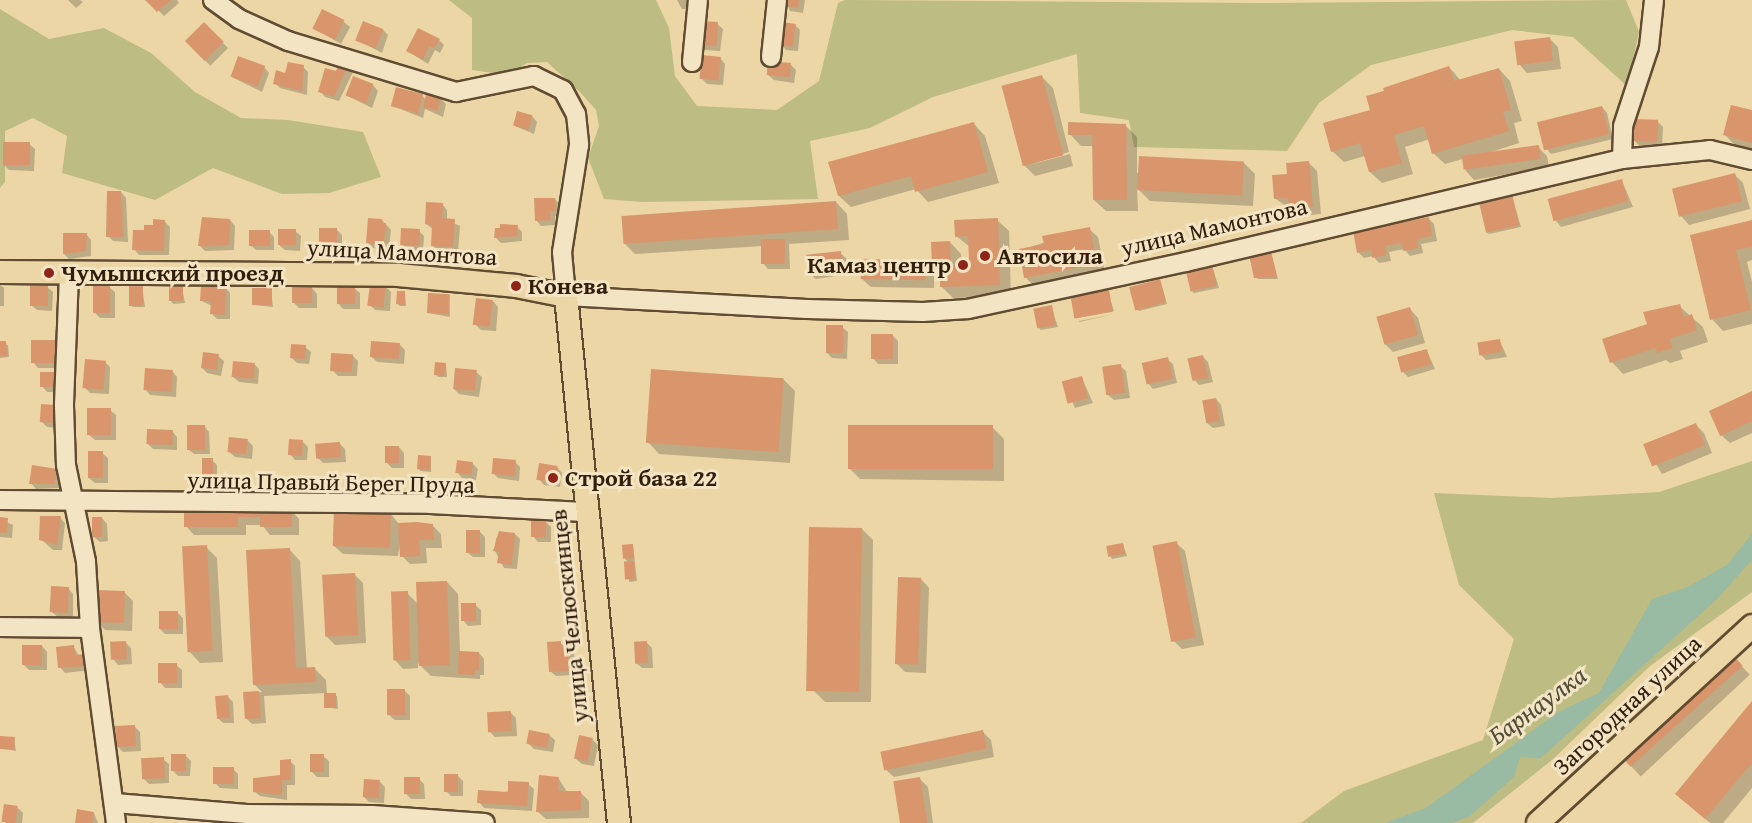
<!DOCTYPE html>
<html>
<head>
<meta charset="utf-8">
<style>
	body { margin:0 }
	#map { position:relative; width:1752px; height:823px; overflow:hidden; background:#ecd6a5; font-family:"Gentium Book Plus",serif }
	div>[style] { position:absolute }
	.green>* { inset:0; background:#bdbc82 }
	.water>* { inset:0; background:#99baa3 }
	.shadow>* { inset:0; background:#0003; transform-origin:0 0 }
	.building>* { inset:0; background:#d9966c; transform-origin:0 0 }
	.roads { filter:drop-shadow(2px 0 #604c32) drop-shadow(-2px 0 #604c32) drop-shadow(0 2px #604c32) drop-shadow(0 -2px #604c32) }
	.minor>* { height:18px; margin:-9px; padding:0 9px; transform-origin:9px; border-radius:9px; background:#f3e4c4 }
	.major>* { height:22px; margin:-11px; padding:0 11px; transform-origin:11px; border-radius:11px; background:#ecd6a5 }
	.dots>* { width:16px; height:16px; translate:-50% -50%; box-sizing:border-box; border:3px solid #f3e4c4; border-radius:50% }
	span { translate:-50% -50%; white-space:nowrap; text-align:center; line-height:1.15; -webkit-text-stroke:6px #f3e4c4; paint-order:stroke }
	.street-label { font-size:24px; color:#321e0c }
	.poi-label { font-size:24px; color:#321e0c; font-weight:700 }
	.left { translate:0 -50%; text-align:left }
	.right { translate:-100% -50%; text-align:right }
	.water-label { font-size:26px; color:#514d39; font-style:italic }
</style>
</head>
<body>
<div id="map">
	<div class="green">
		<div style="clip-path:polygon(449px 0,656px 0,669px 28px,675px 76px,697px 106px,777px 110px,819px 81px,838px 3px,845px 0,1259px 3px,1626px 0,1639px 32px,1627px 86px,1573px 37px,1512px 30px,1371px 65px,1319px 103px,1287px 151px,1134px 147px,1129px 120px,1080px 113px,1077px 54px,933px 97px,870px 128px,810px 141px,818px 199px,642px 202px,604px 199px,588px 158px,599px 126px,596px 110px,580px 92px,547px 62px,527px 63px,507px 75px,472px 70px,472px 18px)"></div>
		<div style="clip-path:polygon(0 9px,49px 39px,104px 28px,151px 53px,195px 92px,241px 118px,288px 120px,363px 132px,381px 177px,329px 193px,282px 194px,213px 168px,155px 200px,62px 173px,67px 136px,33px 118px,5px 131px,5px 182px,0 188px)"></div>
		<div style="clip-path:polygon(1752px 461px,1752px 592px,1650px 666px,1552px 760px,1473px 823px,1301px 823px,1344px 791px,1483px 740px,1514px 639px,1459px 585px,1434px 493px,1551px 498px,1659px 492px)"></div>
	</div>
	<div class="water">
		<div style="clip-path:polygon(1752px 534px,1752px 560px,1717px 599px,1541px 758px,1520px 757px,1514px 777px,1470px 816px,1453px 823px,1385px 823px,1426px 808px,1560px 711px,1599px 693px,1652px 599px,1688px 587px,1727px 565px)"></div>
	</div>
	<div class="shadow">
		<div style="clip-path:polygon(68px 0,80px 0,83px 2px,76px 8px)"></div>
		<div style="clip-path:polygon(148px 0,177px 0,179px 3px,164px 16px)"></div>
		<div style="clip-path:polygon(677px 0,698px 0,697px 10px,682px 9px)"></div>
		<div style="clip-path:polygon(786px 0,805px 0,803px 13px,790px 11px)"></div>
		<div style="clip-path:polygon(344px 22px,350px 27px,341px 44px,314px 28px)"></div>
		<div style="left:204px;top:24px;width:34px;height:25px;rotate:45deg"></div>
		<div style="clip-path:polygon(717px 24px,723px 29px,720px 51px,705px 50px,700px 44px)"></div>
		<div style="clip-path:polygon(795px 25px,800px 30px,798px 51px,786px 50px,781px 44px)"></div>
		<div style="clip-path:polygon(383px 30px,388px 35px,382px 53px,358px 40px)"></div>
		<div style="clip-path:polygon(1550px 39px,1558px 47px,1561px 69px,1527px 73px,1519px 64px)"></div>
		<div style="clip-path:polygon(439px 40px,444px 45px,440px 53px,435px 50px,428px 64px,408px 51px)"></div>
		<div style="clip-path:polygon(720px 58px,725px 64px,723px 85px,707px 84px,701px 78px)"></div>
		<div style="clip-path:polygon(790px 64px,796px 70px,794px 83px,774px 80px,768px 75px)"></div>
		<div style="clip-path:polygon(264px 67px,269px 73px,262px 92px,232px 77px)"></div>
		<div style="clip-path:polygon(303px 67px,308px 72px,307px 95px,280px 88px,275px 83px)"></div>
		<div style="clip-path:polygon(348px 67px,353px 72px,339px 101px,325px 97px,320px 91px)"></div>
		<div style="clip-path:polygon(1449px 67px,1461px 81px,1499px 69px,1510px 81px,1522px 121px,1514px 123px,1519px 143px,1473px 158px,1538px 147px,1547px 156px,1549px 167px,1474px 180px,1466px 171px,1463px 159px,1445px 164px,1433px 153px,1430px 139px,1405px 147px,1413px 174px,1382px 183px,1370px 172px,1365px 156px,1344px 162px,1332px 151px,1372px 111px,1368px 97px)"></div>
		<div style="clip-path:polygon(1041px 76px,1053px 88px,1069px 152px,1029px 165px,1070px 154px,1073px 166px,1035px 176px,1023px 164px)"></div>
		<div style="clip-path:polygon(373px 85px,378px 91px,372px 108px,348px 96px)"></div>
		<div style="clip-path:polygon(422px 95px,426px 100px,441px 99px,446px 104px,443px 117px,425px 109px,423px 118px,393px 106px)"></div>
		<div style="clip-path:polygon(1602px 107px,1607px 113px,1613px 139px,1551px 154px,1546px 148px)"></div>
		<div style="clip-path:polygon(1752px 112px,1752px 154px,1742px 152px,1725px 135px)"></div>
		<div style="clip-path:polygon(532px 116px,537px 122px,534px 134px,515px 126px)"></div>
		<div style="clip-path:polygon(1657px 121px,1663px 127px,1662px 147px,1639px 146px,1634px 140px)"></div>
		<div style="clip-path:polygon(974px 124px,985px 136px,999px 183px,928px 202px,916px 189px,851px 207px,839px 196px,830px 163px)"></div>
		<div style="clip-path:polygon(1125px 125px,1137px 137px,1137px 173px,1243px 162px,1255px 174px,1253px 206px,1150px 201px,1137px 188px,1138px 211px,1106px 211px,1094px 200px,1094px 146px,1081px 146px,1070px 134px)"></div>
		<div style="clip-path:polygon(29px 144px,35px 149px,34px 171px,9px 170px,4px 165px)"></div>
		<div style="clip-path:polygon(1308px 162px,1317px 171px,1321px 214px,1299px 216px,1276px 199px,1289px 175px)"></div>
		<div style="clip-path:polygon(1735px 175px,1743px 183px,1750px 209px,1689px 225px,1681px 216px)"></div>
		<div style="clip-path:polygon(1622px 181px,1633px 207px,1561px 227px,1556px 221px)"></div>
		<div style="clip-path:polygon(121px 192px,126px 198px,128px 242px,113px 241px,108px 236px)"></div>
		<div style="clip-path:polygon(1512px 196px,1521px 227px,1489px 234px,1487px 232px)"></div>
		<div style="clip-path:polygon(555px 199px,560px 205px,560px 216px,555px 216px,555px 225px,541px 226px,536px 220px)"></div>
		<div style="clip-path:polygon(836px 202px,847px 214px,849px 240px,789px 244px,790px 269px,768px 269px,763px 263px,763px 246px,635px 254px,624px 243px)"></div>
		<div style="clip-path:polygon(442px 204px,447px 210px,447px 220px,460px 226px,458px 252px,438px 250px,432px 245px,433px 229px,426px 224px)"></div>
		<div style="clip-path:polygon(1428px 218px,1434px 224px,1437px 241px,1421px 244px,1423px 253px,1410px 256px,1404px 249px,1389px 252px,1391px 261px,1379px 263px,1373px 256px,1364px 258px,1358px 252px)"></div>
		<div style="clip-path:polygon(230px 220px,235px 226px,234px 250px,205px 251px,200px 246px)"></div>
		<div style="clip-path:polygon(382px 220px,391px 230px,389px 249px,373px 248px,368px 243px)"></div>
		<div style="clip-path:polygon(997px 220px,1009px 231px,1011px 296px,953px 298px,942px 287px,941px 273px,934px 266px,950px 242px,961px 254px,962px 264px,970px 262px,970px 247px,956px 236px)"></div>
		<div style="clip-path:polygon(164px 221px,170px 227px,169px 255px,139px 255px,134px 249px,146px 231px)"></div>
		<div style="clip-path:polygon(1752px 222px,1752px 260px,1747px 262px,1752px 282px,1752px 324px,1723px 331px,1712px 319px,1691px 236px)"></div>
		<div style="clip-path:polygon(517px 227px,522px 232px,522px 241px,501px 243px,496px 238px,501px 230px)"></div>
		<div style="clip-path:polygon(1089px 229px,1098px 237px,1105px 272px,1034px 286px,1026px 278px,1020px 250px)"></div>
		<div style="clip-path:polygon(337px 230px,342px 235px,342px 250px,325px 250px,320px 244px)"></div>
		<div style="clip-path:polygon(295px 231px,301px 236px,300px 251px,285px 250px,279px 245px)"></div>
		<div style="clip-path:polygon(419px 231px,424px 236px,423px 251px,407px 249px,402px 244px)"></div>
		<div style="clip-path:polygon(269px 232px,274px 237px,274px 250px,256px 250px,250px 245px)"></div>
		<div style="clip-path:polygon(86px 234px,91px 240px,91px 256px,69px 259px,64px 254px)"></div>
		<div style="clip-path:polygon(840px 253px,846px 258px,848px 274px,816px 279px,810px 274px)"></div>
		<div style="clip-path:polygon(1271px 253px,1278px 279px,1258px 279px,1255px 277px)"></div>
		<div style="clip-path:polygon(926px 262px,934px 270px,934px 288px,871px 287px,862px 279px)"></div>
		<div style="clip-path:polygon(1212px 266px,1219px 288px,1194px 293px,1192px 291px)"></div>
		<div style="clip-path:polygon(1160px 280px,1167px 304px,1139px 311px,1137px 309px)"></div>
		<div style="clip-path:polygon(0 285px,4px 288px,4px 306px,0 306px)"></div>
		<div style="clip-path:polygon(47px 287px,53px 292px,52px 311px,37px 310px,31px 305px)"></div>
		<div style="clip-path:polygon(109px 287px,115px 292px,115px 318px,100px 318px,94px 312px)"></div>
		<div style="clip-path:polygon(142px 287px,145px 307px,133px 307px,131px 305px)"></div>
		<div style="clip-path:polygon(225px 287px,230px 293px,230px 319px,217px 319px,212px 314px,212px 306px,202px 301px)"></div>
		<div style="clip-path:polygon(386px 287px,391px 292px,390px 311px,375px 310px,370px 305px)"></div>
		<div style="clip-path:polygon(182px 288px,185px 303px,173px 304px,171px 301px)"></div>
		<div style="clip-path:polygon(312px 288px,317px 294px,317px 308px,299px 308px,294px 303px)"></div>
		<div style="clip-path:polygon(354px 288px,360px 293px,360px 309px,343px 309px,338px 303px)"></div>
		<div style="clip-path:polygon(271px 290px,273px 307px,253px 305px)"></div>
		<div style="clip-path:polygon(1108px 292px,1114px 311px,1077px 318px)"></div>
		<div style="clip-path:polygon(405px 293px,406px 306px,400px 306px,398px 304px)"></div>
		<div style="clip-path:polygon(449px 296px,450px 317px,428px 313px)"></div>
		<div style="clip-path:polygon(493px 301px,498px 307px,496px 331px,481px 330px,475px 324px)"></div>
		<div style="clip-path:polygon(1679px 306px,1703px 327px,1708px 342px,1680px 351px,1683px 359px,1670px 363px,1666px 360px,1623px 374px,1612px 362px,1649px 325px)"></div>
		<div style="clip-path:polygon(1051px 307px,1058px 327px,1041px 330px,1039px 328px)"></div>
		<div style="clip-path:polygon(1410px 309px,1418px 318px,1425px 343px,1393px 352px,1385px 344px)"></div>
		<div style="clip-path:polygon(1115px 314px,1079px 322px,1079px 321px)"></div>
		<div style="clip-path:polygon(842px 327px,848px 332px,847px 359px,832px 358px,827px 353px)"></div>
		<div style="clip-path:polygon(893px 336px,898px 341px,898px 364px,878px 364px,873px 358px)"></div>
		<div style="clip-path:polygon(56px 341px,62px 346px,62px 368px,38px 368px,33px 362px)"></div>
		<div style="clip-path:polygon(1500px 341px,1507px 357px,1486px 360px,1480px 354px)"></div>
		<div style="clip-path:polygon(0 343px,8px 345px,9px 357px,0 358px)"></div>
		<div style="clip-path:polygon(400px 345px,405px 350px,404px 364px,377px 362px,372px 357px)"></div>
		<div style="clip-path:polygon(305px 347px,311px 352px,309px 364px,297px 363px,291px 357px)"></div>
		<div style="clip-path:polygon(1427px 351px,1435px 369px,1408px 377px,1402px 371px)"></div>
		<div style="clip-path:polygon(352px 355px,358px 361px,357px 376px,338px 376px,332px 370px)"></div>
		<div style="clip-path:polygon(218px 356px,224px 361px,221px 376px,207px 373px,202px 368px)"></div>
		<div style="clip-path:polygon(1203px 357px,1208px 362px,1213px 382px,1199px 385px,1194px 379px)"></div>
		<div style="clip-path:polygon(1167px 359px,1173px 364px,1177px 383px,1153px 389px,1148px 383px)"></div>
		<div style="clip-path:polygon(105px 362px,110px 367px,109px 394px,90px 393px,85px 388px)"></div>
		<div style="clip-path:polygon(254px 364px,259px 369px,258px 384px,239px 382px,233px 377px)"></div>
		<div style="clip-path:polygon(446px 365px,447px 377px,438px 377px,436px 374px)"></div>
		<div style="clip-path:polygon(1120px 366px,1126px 371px,1130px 398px,1114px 400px,1108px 395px)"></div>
		<div style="clip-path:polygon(172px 371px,177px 377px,176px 397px,150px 395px,145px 389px)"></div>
		<div style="clip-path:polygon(476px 372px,482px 377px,479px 397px,459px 394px,454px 389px)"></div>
		<div style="clip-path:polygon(42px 373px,63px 392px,47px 392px,42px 386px)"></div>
		<div style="clip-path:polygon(1082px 378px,1093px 403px,1075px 408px,1064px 383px)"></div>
		<div style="clip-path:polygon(784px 380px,795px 391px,790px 463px,659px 454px,648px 442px)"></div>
		<div style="clip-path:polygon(1752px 393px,1752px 433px,1730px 443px,1721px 435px)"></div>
		<div style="clip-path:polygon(1216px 399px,1221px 405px,1225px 426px,1213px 428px,1207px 423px)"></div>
		<div style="clip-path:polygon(56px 406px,60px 428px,47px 427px,41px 421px)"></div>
		<div style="clip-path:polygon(110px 410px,116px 415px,116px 440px,95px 440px,89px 435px)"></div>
		<div style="clip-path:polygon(1696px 425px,1704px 433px,1712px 453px,1662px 474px,1645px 446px)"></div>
		<div style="clip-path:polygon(204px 426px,209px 432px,210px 454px,194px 454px,188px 449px)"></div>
		<div style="clip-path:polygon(993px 428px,1004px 439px,1004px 481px,860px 479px,849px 468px)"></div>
		<div style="clip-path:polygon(172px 431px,177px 437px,177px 450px,153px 449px,148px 444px)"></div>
		<div style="clip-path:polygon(248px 441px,253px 446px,252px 459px,235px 457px,229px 452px)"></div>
		<div style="clip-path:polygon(303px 442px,308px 447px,307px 460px,295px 460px,290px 454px)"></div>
		<div style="clip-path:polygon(340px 444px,345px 449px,346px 462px,323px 463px,318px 458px)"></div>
		<div style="clip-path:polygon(399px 447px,404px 453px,404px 468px,392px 468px,386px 462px)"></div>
		<div style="clip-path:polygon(102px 453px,108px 458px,108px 483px,95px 483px,89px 478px)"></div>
		<div style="clip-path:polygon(431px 458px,431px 472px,421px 471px,418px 469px)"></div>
		<div style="clip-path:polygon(212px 460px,217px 465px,217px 484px,209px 484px,204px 479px)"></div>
		<div style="clip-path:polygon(515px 462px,520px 467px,519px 481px,498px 478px,493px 473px)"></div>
		<div style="clip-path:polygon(472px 463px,478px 469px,476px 480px,462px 478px,457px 472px)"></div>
		<div style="clip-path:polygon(557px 467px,562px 473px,560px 487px,544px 485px,539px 479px)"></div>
		<div style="clip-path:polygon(57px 470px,62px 476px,60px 488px,36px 489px,31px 483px)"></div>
		<div style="clip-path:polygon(186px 510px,291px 510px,299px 519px,299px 535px,270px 535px,262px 525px,246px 525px,246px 535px,194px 535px,186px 526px)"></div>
		<div style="clip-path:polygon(390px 513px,399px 524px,432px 525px,441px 534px,442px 548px,426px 548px,427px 563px,410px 564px,402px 556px,401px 536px,398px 556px,343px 554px,334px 546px)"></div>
		<div style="clip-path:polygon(60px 518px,65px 523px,62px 550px,53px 550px,41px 539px)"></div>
		<div style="clip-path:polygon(102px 518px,107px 524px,108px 541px,100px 542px,94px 537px)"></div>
		<div style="clip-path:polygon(0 519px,13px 525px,12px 538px,0 537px)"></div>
		<div style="clip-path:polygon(545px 521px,551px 527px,551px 542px,538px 542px,533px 536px)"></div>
		<div style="clip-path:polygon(862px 529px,873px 540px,871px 702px,825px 702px,813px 690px)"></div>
		<div style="clip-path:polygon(479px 531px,485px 537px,485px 557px,473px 557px,467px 552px)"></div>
		<div style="clip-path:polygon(515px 534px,520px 539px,517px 569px,504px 568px,495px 551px,496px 538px)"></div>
		<div style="clip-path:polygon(1176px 543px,1185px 551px,1204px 645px,1182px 649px,1174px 641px,1155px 547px)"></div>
		<div style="clip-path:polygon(1123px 544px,1127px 556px,1112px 559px,1110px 556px)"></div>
		<div style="clip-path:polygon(633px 545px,637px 581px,629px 582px,629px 563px,625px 559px)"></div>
		<div style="clip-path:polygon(206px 547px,217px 558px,223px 662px,200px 663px,189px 651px)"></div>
		<div style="clip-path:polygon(289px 549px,300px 561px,307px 669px,315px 669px,326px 680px,327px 694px,337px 696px,338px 709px,326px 707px,325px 693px,264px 696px,266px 723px,252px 724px,247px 719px,245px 693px,262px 692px,255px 685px)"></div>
		<div style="clip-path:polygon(355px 575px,363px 583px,366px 643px,335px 645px,326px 636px)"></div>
		<div style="clip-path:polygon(921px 579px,929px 588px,926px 673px,905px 672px,896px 663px)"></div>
		<div style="clip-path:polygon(447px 582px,458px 594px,460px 653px,479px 653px,484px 659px,484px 675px,480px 675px,480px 679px,431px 676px,418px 663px,418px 668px,403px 669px,395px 660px,407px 593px,418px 604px)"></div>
		<div style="clip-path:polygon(68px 588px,73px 594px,73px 618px,58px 617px,52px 612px)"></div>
		<div style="clip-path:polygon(125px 593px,133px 601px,132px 631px,105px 630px,96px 621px)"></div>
		<div style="clip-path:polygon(475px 605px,481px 610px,481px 625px,468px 626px,463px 620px)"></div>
		<div style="clip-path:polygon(177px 612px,183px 618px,183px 634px,165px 634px,160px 629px)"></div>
		<div style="clip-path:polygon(125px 642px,131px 648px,132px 664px,118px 665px,113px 659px)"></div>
		<div style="clip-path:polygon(560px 643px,574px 652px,575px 675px,556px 676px,550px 671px)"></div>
		<div style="clip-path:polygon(647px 643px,652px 648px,653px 668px,642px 668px,636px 663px)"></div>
		<div style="clip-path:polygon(42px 646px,47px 652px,47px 670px,29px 670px,24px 665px)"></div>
		<div style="clip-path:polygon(73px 646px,79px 656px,91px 670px,65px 673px,60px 667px)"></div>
		<div style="left:1734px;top:658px;width:23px;height:149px;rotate:47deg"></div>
		<div style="clip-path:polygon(176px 665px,182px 670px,182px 688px,165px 688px,160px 682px)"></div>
		<div style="clip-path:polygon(404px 690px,410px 696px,410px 720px,395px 720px,389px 715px)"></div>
		<div style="clip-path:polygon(228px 697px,233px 702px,234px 723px,223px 723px,218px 718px)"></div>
		<div style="clip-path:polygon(1752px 703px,1752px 788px,1723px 823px,1710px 823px,1677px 794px)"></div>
		<div style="clip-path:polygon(510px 712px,516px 718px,517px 736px,495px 737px,489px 731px)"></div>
		<div style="clip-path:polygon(135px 727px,140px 732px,141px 751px,123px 752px,118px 747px)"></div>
		<div style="clip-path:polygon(982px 731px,991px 740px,994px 757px,894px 777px,885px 769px)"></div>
		<div style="clip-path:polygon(549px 735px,555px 740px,553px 752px,534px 749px,529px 744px)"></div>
		<div style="clip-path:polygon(14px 738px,16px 751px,1px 748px)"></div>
		<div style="clip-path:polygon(592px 739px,598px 745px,594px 766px,582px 764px,576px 759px)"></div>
		<div style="clip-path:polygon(185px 755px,191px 761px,190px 776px,178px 776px,173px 771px)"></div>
		<div style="clip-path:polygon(323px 756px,329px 761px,329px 777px,317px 777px,311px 771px)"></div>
		<div style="clip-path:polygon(163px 759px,169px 764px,169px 783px,149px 784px,143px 778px)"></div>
		<div style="clip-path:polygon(290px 761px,295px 766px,295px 785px,287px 785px,287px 800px,260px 796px,254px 791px,282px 776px)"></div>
		<div style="clip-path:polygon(233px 769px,238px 774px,238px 789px,220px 788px,215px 783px)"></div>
		<div style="clip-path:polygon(458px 776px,463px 781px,463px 796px,451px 796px,446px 791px)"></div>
		<div style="clip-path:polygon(919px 778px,928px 787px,933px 823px,901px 823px)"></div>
		<div style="clip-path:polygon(419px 779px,424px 784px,425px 799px,411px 799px,406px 794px)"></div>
		<div style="clip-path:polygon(559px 779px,567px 792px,580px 792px,589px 801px,589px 818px,546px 819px,537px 811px)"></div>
		<div style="clip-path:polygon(380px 782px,385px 787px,384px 803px,369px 802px,364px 797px)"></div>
		<div style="clip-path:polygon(528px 784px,534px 789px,532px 811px,484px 808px,479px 802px)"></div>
		<div style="clip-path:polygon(18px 808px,23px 813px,22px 823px,5px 823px)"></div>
		<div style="clip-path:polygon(94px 813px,98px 823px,76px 823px)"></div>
	</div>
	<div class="building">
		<div style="clip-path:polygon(145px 0,171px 0,157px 12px)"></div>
		<div style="clip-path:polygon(784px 0,799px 0,798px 8px,783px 6px)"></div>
		<div style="left:322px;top:9px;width:25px;height:22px;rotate:26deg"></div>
		<div style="left:363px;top:21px;width:22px;height:21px;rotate:22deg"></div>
		<div style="left:701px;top:21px;width:17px;height:24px;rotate:3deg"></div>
		<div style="left:204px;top:22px;width:28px;height:27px;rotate:45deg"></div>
		<div style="left:782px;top:22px;width:14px;height:23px;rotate:8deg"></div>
		<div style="clip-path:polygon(418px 28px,440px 39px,434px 49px,429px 46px,423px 60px,406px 51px)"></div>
		<div style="left:1550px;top:37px;width:24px;height:36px;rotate:83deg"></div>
		<div style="left:702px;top:55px;width:19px;height:24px;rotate:6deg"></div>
		<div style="left:238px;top:56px;width:29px;height:22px;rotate:20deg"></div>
		<div style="left:768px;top:61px;width:23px;height:14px;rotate:5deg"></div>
		<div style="clip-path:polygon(288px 62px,304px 65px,302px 91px,273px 84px,276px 70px,285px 73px)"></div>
		<div style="clip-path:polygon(339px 63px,348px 66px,334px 97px,318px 92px,325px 68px,336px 71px)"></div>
		<div style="clip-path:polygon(1449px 66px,1454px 81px,1499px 68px,1511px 110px,1503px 112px,1509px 131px,1432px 154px,1424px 126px,1394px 135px,1402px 163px,1369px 172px,1360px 143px,1331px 152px,1323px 123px,1370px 110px,1366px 96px,1384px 91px,1383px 88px)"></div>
		<div style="left:1042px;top:75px;width:83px;height:42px;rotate:75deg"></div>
		<div style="left:353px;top:76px;width:22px;height:21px;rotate:21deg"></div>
		<div style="left:396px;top:87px;width:28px;height:20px;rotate:15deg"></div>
		<div style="left:426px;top:94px;width:15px;height:14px;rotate:11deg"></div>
		<div style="clip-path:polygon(1731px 105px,1752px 110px,1752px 143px,1723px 135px)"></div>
		<div style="left:1602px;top:106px;width:29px;height:67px;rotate:76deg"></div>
		<div style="left:517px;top:111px;width:16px;height:15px;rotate:15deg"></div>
		<div style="left:1633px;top:119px;width:25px;height:22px;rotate:2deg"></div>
		<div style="clip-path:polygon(974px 122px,988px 172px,915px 192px,911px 176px,838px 196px,828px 162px)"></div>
		<div style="clip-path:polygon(1068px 122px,1126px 124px,1127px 200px,1093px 200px,1092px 135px,1068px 135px)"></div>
		<div style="left:3px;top:142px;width:27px;height:23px"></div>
		<div style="left:1539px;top:145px;width:14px;height:78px;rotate:82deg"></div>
		<div style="left:1139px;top:156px;width:105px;height:34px;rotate:3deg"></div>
		<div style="clip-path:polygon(1309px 161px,1313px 206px,1289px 208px,1288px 198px,1274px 199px,1272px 175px,1287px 174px,1286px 163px)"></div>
		<div style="left:1735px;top:173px;width:29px;height:65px;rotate:76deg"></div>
		<div style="left:1622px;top:179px;width:23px;height:77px;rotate:75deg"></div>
		<div style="clip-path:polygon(107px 191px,121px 191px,123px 237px,106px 237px)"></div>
		<div style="left:1512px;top:194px;width:32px;height:34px;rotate:77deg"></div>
		<div style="clip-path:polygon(534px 198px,555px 198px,556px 211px,550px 211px,551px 220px,535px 221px)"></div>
		<div style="left:836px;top:201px;width:28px;height:215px;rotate:86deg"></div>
		<div style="clip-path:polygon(426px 202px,443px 203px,442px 218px,455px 219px,453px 247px,431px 246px,432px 225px,425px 224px)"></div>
		<div style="clip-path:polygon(202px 217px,230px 219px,229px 245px,198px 246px)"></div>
		<div style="clip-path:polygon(1429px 217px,1432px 236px,1417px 239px,1418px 248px,1403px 251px,1402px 243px,1385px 246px,1386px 255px,1372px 258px,1371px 250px,1357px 253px,1353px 231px)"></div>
		<div style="clip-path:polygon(368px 218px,382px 219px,382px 223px,386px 223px,384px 245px,366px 243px)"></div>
		<div style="clip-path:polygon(998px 218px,1000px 285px,940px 287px,940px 266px,932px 266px,931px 242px,950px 241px,951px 265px,960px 265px,960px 261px,969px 261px,968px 236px,955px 237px,954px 220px)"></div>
		<div style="clip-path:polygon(153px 219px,165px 220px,164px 251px,132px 250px,133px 230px,144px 230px,144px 225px,153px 225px)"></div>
		<div style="clip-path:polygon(1752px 220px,1752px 247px,1736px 250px,1751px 310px,1710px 320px,1690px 235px)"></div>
		<div style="clip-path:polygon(500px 224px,518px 225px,517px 236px,494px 238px,495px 228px,500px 228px)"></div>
		<div style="clip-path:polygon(1090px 227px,1097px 264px,1024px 278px,1019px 249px,1044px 244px,1042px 236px)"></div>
		<div style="left:319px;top:228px;width:18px;height:17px"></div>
		<div style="left:401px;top:228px;width:19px;height:17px;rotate:3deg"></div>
		<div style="left:278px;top:229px;width:18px;height:16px"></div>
		<div style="left:249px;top:230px;width:21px;height:16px"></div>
		<div style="clip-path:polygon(63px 233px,87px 233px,86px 251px,63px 254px)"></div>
		<div style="left:761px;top:239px;width:24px;height:25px"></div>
		<div style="left:841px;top:251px;width:18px;height:35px;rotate:84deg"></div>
		<div style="clip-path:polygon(1271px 251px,1277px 277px,1254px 278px,1249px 255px)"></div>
		<div style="left:861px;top:259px;width:65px;height:20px;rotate:1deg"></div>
		<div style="left:1212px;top:264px;width:22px;height:27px;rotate:77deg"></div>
		<div style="left:1160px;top:279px;width:24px;height:32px;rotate:75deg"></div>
		<div style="left:370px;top:284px;width:16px;height:22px;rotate:7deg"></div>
		<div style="left:30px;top:285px;width:18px;height:21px"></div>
		<div style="left:93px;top:285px;width:17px;height:28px"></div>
		<div style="clip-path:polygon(201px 285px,226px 286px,225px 315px,210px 314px,211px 301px,200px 301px)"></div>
		<div style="left:129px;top:286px;width:14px;height:20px"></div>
		<div style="left:183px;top:286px;width:15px;height:14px;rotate:90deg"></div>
		<div style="left:337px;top:286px;width:18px;height:18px"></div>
		<div style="left:292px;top:287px;width:20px;height:16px"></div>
		<div style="left:252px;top:288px;width:20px;height:17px"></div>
		<div style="left:1109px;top:290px;width:22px;height:39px;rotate:80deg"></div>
		<div style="clip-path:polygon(397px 291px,405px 291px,405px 305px,396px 304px)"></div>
		<div style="left:428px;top:293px;width:22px;height:20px;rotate:3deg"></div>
		<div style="left:476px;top:298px;width:17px;height:27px;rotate:7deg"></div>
		<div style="clip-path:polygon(1680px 304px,1684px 317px,1692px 314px,1697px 330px,1670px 339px,1673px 348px,1657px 353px,1655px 348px,1610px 363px,1602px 339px,1647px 324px,1643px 312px)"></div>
		<div style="left:1052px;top:305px;width:20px;height:19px;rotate:79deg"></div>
		<div style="left:1410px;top:307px;width:29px;height:35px;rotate:74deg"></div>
		<div style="left:826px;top:325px;width:17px;height:28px"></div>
		<div style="left:871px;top:334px;width:22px;height:25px"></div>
		<div style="left:1500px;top:339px;width:13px;height:23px;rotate:81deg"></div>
		<div style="left:31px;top:340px;width:26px;height:23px"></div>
		<div style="clip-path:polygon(0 341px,6px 341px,7px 356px,0 356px)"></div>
		<div style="left:371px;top:341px;width:29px;height:16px;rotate:4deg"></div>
		<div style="left:291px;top:344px;width:15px;height:14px;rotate:4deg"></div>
		<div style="left:1427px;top:349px;width:16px;height:31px;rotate:75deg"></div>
		<div style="left:203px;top:352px;width:16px;height:16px;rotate:7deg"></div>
		<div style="left:331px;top:353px;width:22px;height:18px;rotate:3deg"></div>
		<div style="left:1203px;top:355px;width:23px;height:16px;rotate:77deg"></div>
		<div style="left:1168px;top:357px;width:22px;height:27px;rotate:77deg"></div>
		<div style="left:85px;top:359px;width:21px;height:29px;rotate:5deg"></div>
		<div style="left:233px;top:361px;width:22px;height:16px;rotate:5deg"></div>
		<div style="left:435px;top:362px;width:11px;height:13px;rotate:5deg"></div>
		<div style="left:1121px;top:364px;width:29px;height:19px;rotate:82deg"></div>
		<div style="left:145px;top:368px;width:28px;height:22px;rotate:4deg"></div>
		<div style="left:455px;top:368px;width:22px;height:21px;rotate:5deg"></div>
		<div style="left:651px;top:369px;width:133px;height:74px;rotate:4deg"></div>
		<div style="left:40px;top:372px;width:18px;height:15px"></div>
		<div style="left:1082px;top:376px;width:23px;height:21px;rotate:75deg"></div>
		<div style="clip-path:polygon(1752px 391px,1752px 421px,1720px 436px,1709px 411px)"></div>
		<div style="left:1216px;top:398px;width:23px;height:14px;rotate:80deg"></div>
		<div style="left:41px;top:404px;width:15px;height:18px;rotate:4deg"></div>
		<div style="left:87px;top:408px;width:24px;height:27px"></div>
		<div style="left:1696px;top:423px;width:24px;height:57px;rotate:68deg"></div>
		<div style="left:187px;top:425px;width:18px;height:25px"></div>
		<div style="left:848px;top:425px;width:145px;height:44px"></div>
		<div style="left:147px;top:429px;width:26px;height:15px;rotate:2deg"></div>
		<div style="left:229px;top:437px;width:19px;height:15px;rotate:6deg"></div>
		<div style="left:289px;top:439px;width:14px;height:16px;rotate:4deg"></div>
		<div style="left:340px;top:442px;width:15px;height:25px;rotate:86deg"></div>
		<div style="left:385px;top:446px;width:14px;height:17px"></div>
		<div style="left:88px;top:451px;width:15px;height:27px"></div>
		<div style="left:418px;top:455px;width:13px;height:14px;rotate:4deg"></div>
		<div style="left:202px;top:458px;width:11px;height:22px"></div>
		<div style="left:493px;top:458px;width:23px;height:16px;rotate:5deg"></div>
		<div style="left:457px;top:460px;width:16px;height:13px;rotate:7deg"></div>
		<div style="left:539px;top:463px;width:19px;height:17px;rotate:9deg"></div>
		<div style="clip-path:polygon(32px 465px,57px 469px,55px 484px,29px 484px)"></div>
		<div style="clip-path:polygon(184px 509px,292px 509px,292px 527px,260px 527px,260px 517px,238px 517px,238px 527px,184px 527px)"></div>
		<div style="left:334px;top:510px;width:57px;height:36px;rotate:2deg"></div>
		<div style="clip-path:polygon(40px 516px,61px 516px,57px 545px,39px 540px)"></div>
		<div style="clip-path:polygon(0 517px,8px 518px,7px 533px,0 533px)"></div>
		<div style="left:92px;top:517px;width:10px;height:20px"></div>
		<div style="left:531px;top:520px;width:15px;height:17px"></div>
		<div style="clip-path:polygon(417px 522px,433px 524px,434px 540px,419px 540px,420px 556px,400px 557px,398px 523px)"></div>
		<div style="left:809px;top:527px;width:53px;height:164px;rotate:1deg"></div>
		<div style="left:466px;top:530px;width:14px;height:23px"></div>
		<div style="clip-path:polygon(499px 531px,515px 533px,512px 565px,497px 563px,499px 552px,493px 551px)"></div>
		<div style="left:1177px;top:541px;width:98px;height:25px;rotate:79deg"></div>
		<div style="left:1123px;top:543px;width:11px;height:17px;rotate:80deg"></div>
		<div style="left:633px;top:544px;width:14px;height:11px;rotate:86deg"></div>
		<div style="left:207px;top:545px;width:106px;height:25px;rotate:87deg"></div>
		<div style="clip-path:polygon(290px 548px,296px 668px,315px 667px,316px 682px,253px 685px,246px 550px)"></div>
		<div style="left:634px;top:561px;width:18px;height:10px;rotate:87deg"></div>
		<div style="left:355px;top:573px;width:62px;height:33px;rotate:87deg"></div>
		<div style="left:898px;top:577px;width:23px;height:87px;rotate:2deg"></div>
		<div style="left:447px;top:581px;width:84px;height:31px;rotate:88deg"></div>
		<div style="left:51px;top:586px;width:18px;height:26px;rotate:3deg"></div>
		<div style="left:96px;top:590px;width:29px;height:32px;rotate:2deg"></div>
		<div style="left:408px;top:591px;width:69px;height:17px;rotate:88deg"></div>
		<div style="left:461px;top:603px;width:15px;height:18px"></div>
		<div style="left:159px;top:611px;width:19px;height:18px"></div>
		<div style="left:126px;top:641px;width:18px;height:16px;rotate:87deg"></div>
		<div style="clip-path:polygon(561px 641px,561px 646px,569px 645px,570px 671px,549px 672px,547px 642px)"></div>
		<div style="left:647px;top:641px;width:22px;height:13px;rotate:87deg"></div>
		<div style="left:22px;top:645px;width:20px;height:20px"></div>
		<div style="clip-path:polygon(74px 645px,75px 655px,85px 654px,86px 666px,58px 668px,56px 647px)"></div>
		<div style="clip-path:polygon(459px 651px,479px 652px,479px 670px,475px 670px,475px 675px,458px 674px)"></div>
		<div style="left:1734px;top:656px;width:13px;height:151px;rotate:48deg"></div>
		<div style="left:158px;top:663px;width:19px;height:20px"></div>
		<div style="left:387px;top:689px;width:18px;height:26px"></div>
		<div style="left:259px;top:691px;width:27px;height:16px;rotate:86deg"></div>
		<div style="left:324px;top:693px;width:12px;height:15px"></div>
		<div style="left:228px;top:695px;width:23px;height:13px;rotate:85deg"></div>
		<div style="clip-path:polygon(1752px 701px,1752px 763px,1705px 819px,1675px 794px)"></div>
		<div style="left:511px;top:711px;width:20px;height:24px;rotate:87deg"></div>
		<div style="left:135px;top:725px;width:21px;height:20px;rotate:87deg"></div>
		<div style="left:529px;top:730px;width:21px;height:14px;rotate:11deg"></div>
		<div style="left:983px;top:730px;width:19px;height:105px;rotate:78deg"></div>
		<div style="left:579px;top:735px;width:14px;height:24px;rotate:12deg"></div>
		<div style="left:0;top:736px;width:15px;height:13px;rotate:4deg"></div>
		<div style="left:171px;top:754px;width:15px;height:17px"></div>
		<div style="left:324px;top:754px;width:18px;height:14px;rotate:90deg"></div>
		<div style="left:164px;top:757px;width:21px;height:23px;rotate:87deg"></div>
		<div style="clip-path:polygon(291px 759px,291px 780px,282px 780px,282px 795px,253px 792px,253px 778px,280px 775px,280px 760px)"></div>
		<div style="left:213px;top:767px;width:21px;height:17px"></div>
		<div style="left:444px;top:774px;width:14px;height:18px"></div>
		<div style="clip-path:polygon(539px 775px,559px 777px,558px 791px,581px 791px,581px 810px,536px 812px)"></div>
		<div style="left:404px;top:777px;width:16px;height:17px"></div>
		<div style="left:920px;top:777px;width:47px;height:27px;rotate:81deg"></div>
		<div style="left:364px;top:779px;width:16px;height:18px;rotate:4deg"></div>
		<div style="clip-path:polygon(508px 781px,529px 782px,527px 806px,477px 803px,478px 790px,508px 792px)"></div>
		<div style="left:4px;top:804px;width:14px;height:18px;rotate:8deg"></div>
		<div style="clip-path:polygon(77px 809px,94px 812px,92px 823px,75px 823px)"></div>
	</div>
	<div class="roads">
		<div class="minor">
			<div style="left:213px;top:0;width:32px;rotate:36deg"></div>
			<div style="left:239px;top:19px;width:54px;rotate:24.2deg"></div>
			<div style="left:288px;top:41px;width:176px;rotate:16.9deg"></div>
			<div style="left:456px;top:92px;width:80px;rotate:-11.6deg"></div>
			<div style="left:534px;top:76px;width:32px;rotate:26deg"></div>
			<div style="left:563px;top:90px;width:27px;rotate:62deg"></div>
			<div style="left:576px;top:114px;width:31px;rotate:84deg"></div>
			<div style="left:579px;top:145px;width:108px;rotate:99deg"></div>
			<div style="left:562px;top:252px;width:44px;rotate:84.8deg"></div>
			<div style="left:566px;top:296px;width:241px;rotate:3.1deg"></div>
			<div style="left:807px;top:309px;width:116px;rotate:1.5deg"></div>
			<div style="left:923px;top:312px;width:45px;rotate:-3.8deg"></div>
			<div style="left:968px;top:309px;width:223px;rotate:-12.2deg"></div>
			<div style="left:1186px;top:262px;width:448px;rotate:-13.3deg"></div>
			<div style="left:1622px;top:159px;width:88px;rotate:-5.8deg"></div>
			<div style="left:1710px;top:150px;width:43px;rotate:13.4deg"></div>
			<div style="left:771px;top:57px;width:57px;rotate:-84deg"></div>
			<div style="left:692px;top:62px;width:62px;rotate:-84.5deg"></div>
			<div style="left:1622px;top:159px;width:33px;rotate:-88deg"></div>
			<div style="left:1623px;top:126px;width:83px;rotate:-71.8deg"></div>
			<div style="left:1649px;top:47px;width:47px;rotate:-83.9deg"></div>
			<div style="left:69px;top:274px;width:132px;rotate:92.2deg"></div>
			<div style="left:64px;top:406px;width:59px;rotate:88.1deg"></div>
			<div style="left:66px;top:465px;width:99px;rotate:78.3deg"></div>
			<div style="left:86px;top:562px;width:66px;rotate:86.5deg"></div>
			<div style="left:90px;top:628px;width:197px;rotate:82.4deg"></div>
			<div style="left:0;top:500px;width:430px;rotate:0.5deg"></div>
			<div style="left:430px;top:504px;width:155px;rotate:3deg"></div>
			<div style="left:0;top:627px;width:90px;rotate:0.6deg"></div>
			<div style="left:115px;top:803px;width:132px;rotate:4.8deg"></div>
			<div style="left:247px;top:814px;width:125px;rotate:0.5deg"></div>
			<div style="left:372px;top:815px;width:113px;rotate:4deg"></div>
		</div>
		<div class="major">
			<div style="left:0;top:272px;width:398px;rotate:0.4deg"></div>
			<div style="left:398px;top:275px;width:119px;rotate:5.3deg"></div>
			<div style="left:516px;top:286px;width:51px;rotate:11.3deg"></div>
			<div style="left:566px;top:296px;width:530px;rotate:84.26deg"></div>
			<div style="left:1538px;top:823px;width:291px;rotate:-42.6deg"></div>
		</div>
	</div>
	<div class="dots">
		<div style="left:985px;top:256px;background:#8f2418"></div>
		<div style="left:963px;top:265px;background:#8f2418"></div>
		<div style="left:49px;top:273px;background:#8f2418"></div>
		<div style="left:516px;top:286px;background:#8f2418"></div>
		<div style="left:553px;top:478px;background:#8f2418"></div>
	</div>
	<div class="street-label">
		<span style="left:1214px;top:227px;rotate:-13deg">улица Мамонтова</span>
		<span style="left:402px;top:252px;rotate:3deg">улица Мамонтова</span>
		<span style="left:331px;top:482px;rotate:1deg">улица Правый Берег Пруда</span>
		<span style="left:569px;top:616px;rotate:-96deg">улица Челюскинцев</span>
		<span style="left:1627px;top:705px;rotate:-43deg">Загородная улица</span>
	</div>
	<div class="poi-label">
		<span class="left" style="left:997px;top:256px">Автосила</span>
		<span class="right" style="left:951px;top:265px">Камаз центр</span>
		<span class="left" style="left:61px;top:273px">Чумышский проезд</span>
		<span class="left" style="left:528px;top:286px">Конева</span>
		<span class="left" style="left:565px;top:478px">Строй база 22</span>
	</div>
	<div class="water-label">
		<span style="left:1537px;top:705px;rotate:-36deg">Барнаулка</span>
	</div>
</div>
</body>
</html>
